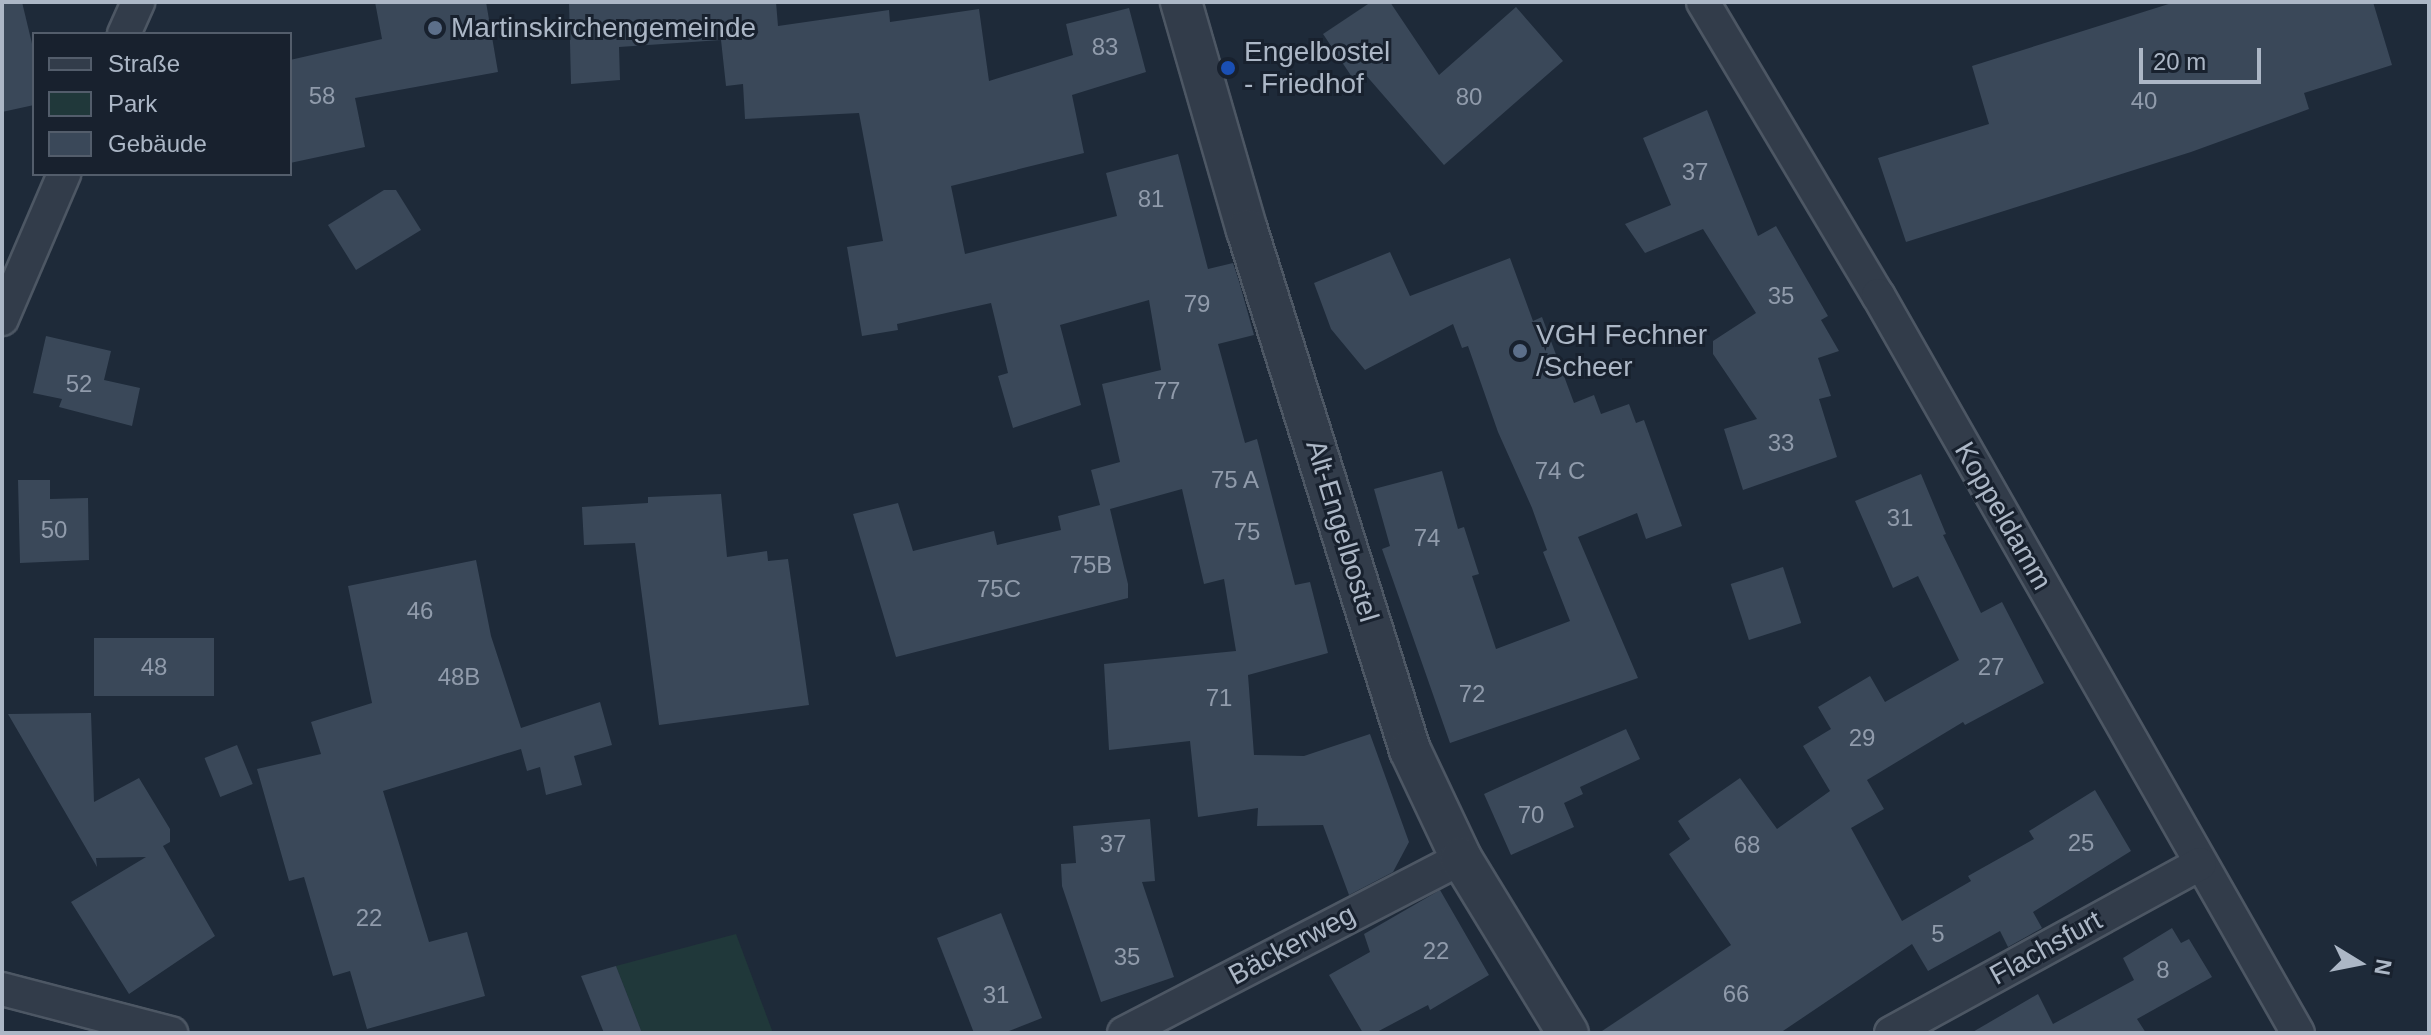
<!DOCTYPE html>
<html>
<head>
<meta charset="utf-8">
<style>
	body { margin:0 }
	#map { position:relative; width:2431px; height:1035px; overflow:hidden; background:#1e2a39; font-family:Helvetica,sans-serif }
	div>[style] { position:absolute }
	.green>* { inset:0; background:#20383a }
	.building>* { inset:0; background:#3a4859; transform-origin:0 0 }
	.roads { filter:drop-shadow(2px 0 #4d5764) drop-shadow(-2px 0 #4d5764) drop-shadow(0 2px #4d5764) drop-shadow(0 -2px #4d5764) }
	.minor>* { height:32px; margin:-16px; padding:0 16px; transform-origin:16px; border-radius:16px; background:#323c4a }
	.tertiary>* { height:40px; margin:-20px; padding:0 20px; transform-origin:20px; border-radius:20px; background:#323c4a }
	.dots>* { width:22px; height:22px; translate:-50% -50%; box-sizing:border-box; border:4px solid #18212e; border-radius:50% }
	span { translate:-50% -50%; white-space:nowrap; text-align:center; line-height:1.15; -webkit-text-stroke:6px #18212e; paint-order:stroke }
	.number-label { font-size:24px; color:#909bab }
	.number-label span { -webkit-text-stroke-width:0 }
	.poi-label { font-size:28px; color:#acb7c6 }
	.left { translate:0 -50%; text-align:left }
	.street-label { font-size:28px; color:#acb7c6 }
	.frame { position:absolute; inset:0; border:4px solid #acb7c6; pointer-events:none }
	.legend { position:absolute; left:32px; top:32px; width:260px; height:144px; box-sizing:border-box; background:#18212e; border:2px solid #535d6b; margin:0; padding:10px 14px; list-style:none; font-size:24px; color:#acb7c6 }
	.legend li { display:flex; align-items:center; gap:16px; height:40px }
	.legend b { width:40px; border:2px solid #535d6b }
	.north { position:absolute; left:2319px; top:923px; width:80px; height:80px; -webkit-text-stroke:6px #18212e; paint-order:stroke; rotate:100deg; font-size:22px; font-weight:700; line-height:32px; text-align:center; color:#acb7c6 }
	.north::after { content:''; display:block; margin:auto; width:28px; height:36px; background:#acb7c6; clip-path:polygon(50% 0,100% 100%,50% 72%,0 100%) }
	.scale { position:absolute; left:2139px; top:48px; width:122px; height:36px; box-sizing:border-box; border:4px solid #acb7c6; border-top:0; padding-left:10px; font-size:24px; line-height:28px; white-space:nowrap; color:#acb7c6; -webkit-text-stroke:6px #18212e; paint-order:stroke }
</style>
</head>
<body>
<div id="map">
	<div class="green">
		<div style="clip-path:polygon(736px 934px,773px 1033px,642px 1033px,616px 966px)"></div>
	</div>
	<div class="building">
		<div style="clip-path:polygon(2px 2px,22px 2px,34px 52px,34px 105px,2px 112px)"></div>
		<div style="clip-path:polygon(375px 2px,486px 2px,498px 72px,355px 98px,365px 147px,290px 163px,290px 60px,382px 39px)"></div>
		<div style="clip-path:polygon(569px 2px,776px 2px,778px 26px,889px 10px,890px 22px,979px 9px,989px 81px,1073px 55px,1066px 24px,1129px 8px,1146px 72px,1072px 95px,1084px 153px,951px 186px,965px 254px,1117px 216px,1106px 173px,1178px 154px,1208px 269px,1233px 263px,1239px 281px,1254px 335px,1218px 344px,1245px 443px,1257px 439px,1295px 585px,1310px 582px,1328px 653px,1248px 675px,1254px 755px,1304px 756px,1370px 734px,1409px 842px,1393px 872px,1349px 895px,1323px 825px,1257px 826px,1258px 808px,1198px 817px,1190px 741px,1109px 750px,1104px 664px,1236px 651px,1224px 579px,1204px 584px,1182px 489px,1110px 509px,1128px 584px,1128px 598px,896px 657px,853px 514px,898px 503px,913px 551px,994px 531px,997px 545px,1061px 530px,1058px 516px,1100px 505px,1091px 470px,1120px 462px,1102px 384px,1161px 370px,1149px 300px,1060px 325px,1081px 405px,1013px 428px,998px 376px,1008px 373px,991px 303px,897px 324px,898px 330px,862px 336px,847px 247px,883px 241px,859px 113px,745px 119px,743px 84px,726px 86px,721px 40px,619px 47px,620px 80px,571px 84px)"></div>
		<div style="clip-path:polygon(1371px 2px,1390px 2px,1439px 75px,1516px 7px,1563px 61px,1444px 165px,1364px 73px,1354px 80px,1323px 34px)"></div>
		<div style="clip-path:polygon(2175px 2px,2373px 2px,2392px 65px,2304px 93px,2309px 109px,2191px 152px,1906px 242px,1878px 158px,1989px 124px,1972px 66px)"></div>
		<div style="clip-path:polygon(1707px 110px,1758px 236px,1776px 226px,1828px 316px,1821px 320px,1839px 351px,1818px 358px,1831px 396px,1819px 399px,1837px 457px,1743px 490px,1724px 429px,1757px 419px,1713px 354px,1713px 341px,1756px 313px,1703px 229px,1645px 253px,1625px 224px,1671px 205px,1643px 138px)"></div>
		<div style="clip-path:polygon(384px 190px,396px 190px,421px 230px,356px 270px,328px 225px)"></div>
		<div style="clip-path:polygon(1390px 252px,1410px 296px,1510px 258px,1533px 321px,1542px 317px,1574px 403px,1594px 395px,1601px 414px,1629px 404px,1636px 423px,1644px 420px,1682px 526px,1646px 539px,1637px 513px,1578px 537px,1638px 678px,1450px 743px,1382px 549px,1390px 546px,1374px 489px,1442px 471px,1458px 529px,1464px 527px,1479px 574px,1472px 576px,1496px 649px,1570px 621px,1543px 552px,1547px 550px,1532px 508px,1498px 432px,1468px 346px,1462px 348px,1453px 324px,1365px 370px,1331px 329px,1314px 283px)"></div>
		<div style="clip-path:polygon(46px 336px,111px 351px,104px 380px,140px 388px,132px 426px,59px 407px,62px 399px,33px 393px)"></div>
		<div style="clip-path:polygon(1921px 474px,1946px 534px,1943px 535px,1981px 613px,2002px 602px,2044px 683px,1965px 725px,1963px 722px,1867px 780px,1884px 809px,1851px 828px,1902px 921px,1971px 881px,1968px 876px,2034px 839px,2029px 831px,2095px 790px,2131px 851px,2033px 912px,2042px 928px,2008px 947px,2000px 931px,1928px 971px,1912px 944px,1780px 1033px,1599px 1033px,1731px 945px,1669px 854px,1690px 839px,1678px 821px,1740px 778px,1777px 829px,1830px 791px,1803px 746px,1831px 729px,1818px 707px,1870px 676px,1885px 702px,1959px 660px,1918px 576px,1893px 588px,1855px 501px)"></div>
		<div style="clip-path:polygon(18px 480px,50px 480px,50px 499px,88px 498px,89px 560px,20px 563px)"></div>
		<div style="clip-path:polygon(721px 494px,727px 557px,767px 551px,768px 561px,788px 559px,809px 705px,659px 725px,635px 543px,584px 545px,582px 507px,648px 503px,648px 497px)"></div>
		<div style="clip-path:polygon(476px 560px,491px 636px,521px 728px,600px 702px,612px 745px,574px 756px,582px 785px,546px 795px,540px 767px,527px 771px,521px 749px,383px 791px,429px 942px,467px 932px,485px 996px,367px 1029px,350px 971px,333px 976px,304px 877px,289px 881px,257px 769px,321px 754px,311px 722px,372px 703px,348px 586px)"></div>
		<div style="left:1783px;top:567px;width:59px;height:55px;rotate:72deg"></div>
		<div style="left:94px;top:638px;width:120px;height:58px"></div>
		<div style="clip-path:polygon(91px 713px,94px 802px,139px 778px,170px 829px,170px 842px,163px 846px,215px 936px,129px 994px,71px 902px,146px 857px,96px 858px,97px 867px,8px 714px)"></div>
		<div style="clip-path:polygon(1626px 729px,1640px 759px,1580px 787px,1583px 794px,1564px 803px,1574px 827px,1511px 855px,1484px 794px)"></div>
		<div style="left:237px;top:745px;width:42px;height:35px;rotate:68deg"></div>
		<div style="clip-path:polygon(1150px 819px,1155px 881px,1142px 882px,1174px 977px,1101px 1002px,1062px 886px,1061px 864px,1076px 863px,1073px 826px)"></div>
		<div style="clip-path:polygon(1440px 890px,1489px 975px,1430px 1010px,1428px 1005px,1375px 1033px,1363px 1033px,1329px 975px,1370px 952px,1364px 934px)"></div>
		<div style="clip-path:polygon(1001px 913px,1042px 1018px,1004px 1033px,974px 1033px,937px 938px)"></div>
		<div style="clip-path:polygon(2172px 928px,2181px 943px,2189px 939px,2212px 977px,2137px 1019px,2146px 1033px,1971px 1033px,2038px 994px,2053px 1024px,2134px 980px,2123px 958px)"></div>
		<div style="clip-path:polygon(616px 966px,642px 1033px,604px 1033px,581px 976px)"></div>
	</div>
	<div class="roads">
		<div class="minor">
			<div style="left:1703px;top:2px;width:341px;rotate:59.2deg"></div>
			<div style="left:1878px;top:295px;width:849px;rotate:60.36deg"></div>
			<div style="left:124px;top:34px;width:35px;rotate:-66deg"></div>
			<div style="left:2px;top:319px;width:158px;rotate:-66.8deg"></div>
			<div style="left:2px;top:989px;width:175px;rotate:14.6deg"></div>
			<div style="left:1124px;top:1033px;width:380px;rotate:-27.4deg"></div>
			<div style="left:1891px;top:1033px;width:352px;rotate:-28.7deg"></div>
		</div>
		<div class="tertiary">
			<div style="left:1181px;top:2px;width:237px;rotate:73.9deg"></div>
			<div style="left:1247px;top:230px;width:545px;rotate:72.6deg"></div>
			<div style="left:1410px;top:750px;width:119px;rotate:64.7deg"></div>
			<div style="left:1461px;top:858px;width:205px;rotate:58.6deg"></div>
		</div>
	</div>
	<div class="dots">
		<div style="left:435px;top:28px;background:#5c6f8a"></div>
		<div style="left:1228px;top:68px;background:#1a4fb4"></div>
		<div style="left:1520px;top:351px;background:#5c6f8a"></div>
	</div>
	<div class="number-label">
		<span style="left:1105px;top:47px">83</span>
		<span style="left:322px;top:96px">58</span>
		<span style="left:1469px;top:97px">80</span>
		<span style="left:2144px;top:101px">40</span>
		<span style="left:1695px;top:172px">37</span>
		<span style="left:1151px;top:199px">81</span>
		<span style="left:1781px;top:296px">35</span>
		<span style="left:1197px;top:304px">79</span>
		<span style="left:79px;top:384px">52</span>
		<span style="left:1167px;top:391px">77</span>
		<span style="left:1781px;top:443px">33</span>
		<span style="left:1560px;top:471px">74 C</span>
		<span style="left:1235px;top:480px">75 A</span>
		<span style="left:1900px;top:518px">31</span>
		<span style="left:54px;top:530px">50</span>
		<span style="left:1247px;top:532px">75</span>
		<span style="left:1427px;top:538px">74</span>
		<span style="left:1091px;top:565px">75B</span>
		<span style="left:999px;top:589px">75C</span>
		<span style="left:420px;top:611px">46</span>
		<span style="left:154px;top:667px">48</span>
		<span style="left:1991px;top:667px">27</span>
		<span style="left:459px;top:677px">48B</span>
		<span style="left:1472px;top:694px">72</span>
		<span style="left:1219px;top:698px">71</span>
		<span style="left:1862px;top:738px">29</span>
		<span style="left:1531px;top:815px">70</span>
		<span style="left:2081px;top:843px">25</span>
		<span style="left:1113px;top:844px">37</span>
		<span style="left:1747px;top:845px">68</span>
		<span style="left:369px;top:918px">22</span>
		<span style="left:1938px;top:934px">5</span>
		<span style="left:1436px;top:951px">22</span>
		<span style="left:1127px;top:957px">35</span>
		<span style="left:2163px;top:970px">8</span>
		<span style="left:1736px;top:994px">66</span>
		<span style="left:996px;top:995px">31</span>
	</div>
	<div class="poi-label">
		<span class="left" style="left:451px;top:28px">Martinskirchengemeinde</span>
		<span class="left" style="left:1244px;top:68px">Engelbostel<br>- Friedhof</span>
		<span class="left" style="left:1536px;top:351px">VGH Fechner<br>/Scheer</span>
	</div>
	<div class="street-label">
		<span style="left:2003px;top:516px;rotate:60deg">Koppeldamm</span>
		<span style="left:1342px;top:531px;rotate:73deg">Alt-Engelbostel</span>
		<span style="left:1292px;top:945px;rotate:-28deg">Bäckerweg</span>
		<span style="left:2046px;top:948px;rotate:-29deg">Flachsfurt</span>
	</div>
	<div class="frame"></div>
	<ul class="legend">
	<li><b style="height:10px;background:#323c4a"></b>Straße</li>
	<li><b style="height:22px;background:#20383a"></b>Park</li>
	<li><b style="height:22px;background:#3a4859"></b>Gebäude</li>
	</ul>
	<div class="north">N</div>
	<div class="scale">20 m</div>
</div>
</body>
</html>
